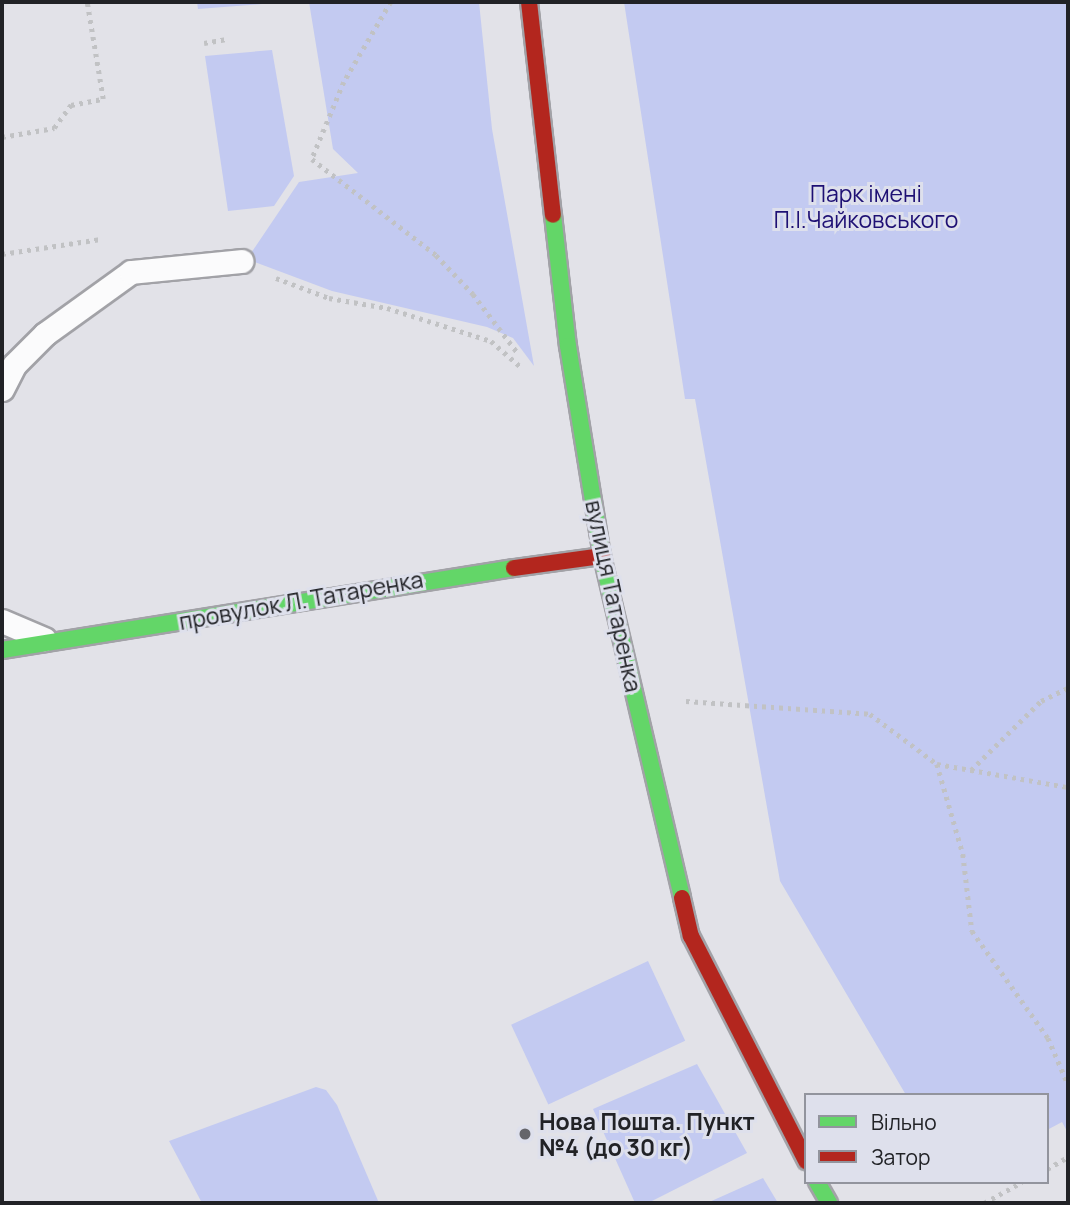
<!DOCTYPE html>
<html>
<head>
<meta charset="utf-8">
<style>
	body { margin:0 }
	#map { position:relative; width:1070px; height:1205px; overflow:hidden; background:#e2e2e8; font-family:Manrope,sans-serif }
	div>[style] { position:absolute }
	.green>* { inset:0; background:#c3caf1; transform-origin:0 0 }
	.path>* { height:4.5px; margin-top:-2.25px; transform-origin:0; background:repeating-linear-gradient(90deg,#c1c2c4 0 3.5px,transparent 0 8.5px) }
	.roads { filter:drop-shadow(2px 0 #a2a2a7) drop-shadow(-2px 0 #a2a2a7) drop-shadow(0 2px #a2a2a7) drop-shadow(0 -2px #a2a2a7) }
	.lane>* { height:23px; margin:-11.5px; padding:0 11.5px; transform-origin:11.5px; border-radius:11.5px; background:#fbfbfc }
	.fast>* { height:16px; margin:-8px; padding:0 8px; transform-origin:8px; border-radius:8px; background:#63d668 }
	.jam>* { height:16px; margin:-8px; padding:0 8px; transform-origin:8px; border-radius:8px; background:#b3261e }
	.dots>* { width:19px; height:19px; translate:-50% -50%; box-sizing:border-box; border:4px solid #dee0ec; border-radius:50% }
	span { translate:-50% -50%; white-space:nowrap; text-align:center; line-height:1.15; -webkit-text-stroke:6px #dee0ec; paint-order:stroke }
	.park-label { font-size:23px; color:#1e1074 }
	.street-label { font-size:23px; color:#212226 }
	.poi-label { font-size:23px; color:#212226; font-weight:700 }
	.left { translate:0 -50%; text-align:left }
	.frame { position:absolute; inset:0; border:4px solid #212226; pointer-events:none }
	.legend { position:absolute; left:804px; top:1093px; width:245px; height:91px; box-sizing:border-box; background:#dee0ec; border:2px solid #92949d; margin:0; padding:9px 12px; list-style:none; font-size:21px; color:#212226 }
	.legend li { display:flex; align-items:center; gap:14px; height:35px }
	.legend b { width:35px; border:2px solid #92949d }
</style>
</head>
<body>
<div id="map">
	<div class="green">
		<div style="clip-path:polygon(197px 2px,262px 2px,262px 4px,198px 9px)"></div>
		<div style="clip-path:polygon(309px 2px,479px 2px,492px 129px,534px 366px,513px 338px,487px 327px,332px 291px,247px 259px,299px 182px,358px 173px,333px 149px)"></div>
		<div style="clip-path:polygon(624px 2px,1068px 2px,1068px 1133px,1062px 1122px,1047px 1130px,1047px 1095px,906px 1095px,780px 881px,695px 399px,685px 399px)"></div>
		<div style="clip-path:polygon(272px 50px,294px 176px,274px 206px,228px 211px,205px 56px)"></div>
		<div style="left:648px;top:961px;width:88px;height:151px;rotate:65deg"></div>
		<div style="clip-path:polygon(697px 1064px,747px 1153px,648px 1203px,635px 1203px,593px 1109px)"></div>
		<div style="clip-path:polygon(316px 1087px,326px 1090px,337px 1105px,379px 1203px,202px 1203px,169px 1141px)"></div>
		<div style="clip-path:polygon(763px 1178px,778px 1203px,707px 1203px)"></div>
	</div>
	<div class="path">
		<div style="left:391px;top:2px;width:93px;rotate:120.4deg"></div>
		<div style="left:344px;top:82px;width:83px;rotate:112.6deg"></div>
		<div style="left:312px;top:159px;width:157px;rotate:37.7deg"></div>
		<div style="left:436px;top:255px;width:54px;rotate:46.5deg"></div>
		<div style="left:473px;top:294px;width:73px;rotate:52.8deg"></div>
		<div style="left:204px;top:43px;width:23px;rotate:-10deg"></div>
		<div style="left:2px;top:137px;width:53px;rotate:-9.8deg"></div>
		<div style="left:54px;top:128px;width:29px;rotate:-54deg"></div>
		<div style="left:71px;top:105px;width:33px;rotate:-11deg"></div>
		<div style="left:103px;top:99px;width:98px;rotate:-99.4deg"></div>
		<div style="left:2px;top:254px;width:100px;rotate:-8.6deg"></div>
		<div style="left:276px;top:278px;width:57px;rotate:20.7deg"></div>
		<div style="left:329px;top:298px;width:59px;rotate:9.8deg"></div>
		<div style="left:387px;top:308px;width:109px;rotate:17.6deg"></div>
		<div style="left:491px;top:341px;width:40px;rotate:41deg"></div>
		<div style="left:686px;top:701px;width:184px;rotate:4deg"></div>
		<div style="left:870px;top:714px;width:84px;rotate:36.7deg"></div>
		<div style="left:937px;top:764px;width:133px;rotate:10deg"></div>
		<div style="left:937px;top:764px;width:94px;rotate:73.9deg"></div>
		<div style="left:963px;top:854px;width:78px;rotate:83.3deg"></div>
		<div style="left:972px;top:931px;width:131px;rotate:54.6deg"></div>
		<div style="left:1048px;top:1038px;width:50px;rotate:66.5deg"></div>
		<div style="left:971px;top:770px;width:98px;rotate:-44.6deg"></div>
		<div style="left:1041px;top:701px;width:30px;rotate:-26deg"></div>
		<div style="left:1047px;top:1169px;width:24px;rotate:-30deg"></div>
		<div style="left:984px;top:1203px;width:43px;rotate:-28.9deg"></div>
	</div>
	<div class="roads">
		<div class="lane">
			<div style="left:2px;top:389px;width:27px;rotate:-63deg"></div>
			<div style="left:14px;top:365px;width:44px;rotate:-45deg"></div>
			<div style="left:45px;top:334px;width:106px;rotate:-35.8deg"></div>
			<div style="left:131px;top:272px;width:111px;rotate:-5.7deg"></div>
			<div style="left:2px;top:621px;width:46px;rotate:23.2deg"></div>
		</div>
		<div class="fast">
			<div style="left:553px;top:215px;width:132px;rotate:83.5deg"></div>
			<div style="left:568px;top:346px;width:213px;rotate:80.8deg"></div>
			<div style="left:602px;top:556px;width:351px;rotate:76.8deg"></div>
			<div style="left:2px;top:650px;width:519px;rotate:-9.1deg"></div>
			<div style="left:817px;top:1182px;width:24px;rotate:60deg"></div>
		</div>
		<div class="jam">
			<div style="left:529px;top:2px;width:214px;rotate:83.6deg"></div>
			<div style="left:514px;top:568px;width:89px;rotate:-7.8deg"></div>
			<div style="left:682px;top:898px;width:39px;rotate:77deg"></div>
			<div style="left:691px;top:936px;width:253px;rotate:62.9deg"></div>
		</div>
	</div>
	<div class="dots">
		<div style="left:525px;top:1134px;background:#65656a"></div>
	</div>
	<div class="park-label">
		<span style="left:866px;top:206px">Парк імені<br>П.І.Чайковського</span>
	</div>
	<div class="street-label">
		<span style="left:614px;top:596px;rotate:78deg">вулиця Татаренка</span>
		<span style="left:301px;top:600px;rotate:-10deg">провулок Л. Татаренка</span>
	</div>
	<div class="poi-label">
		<span class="left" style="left:539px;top:1134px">Нова Пошта. Пункт<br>№4 (до 30 кг)</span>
	</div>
	<div class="frame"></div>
	<ul class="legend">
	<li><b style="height:9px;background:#63d668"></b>Вільно</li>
	<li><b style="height:9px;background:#b3261e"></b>Затор</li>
	</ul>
</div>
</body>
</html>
